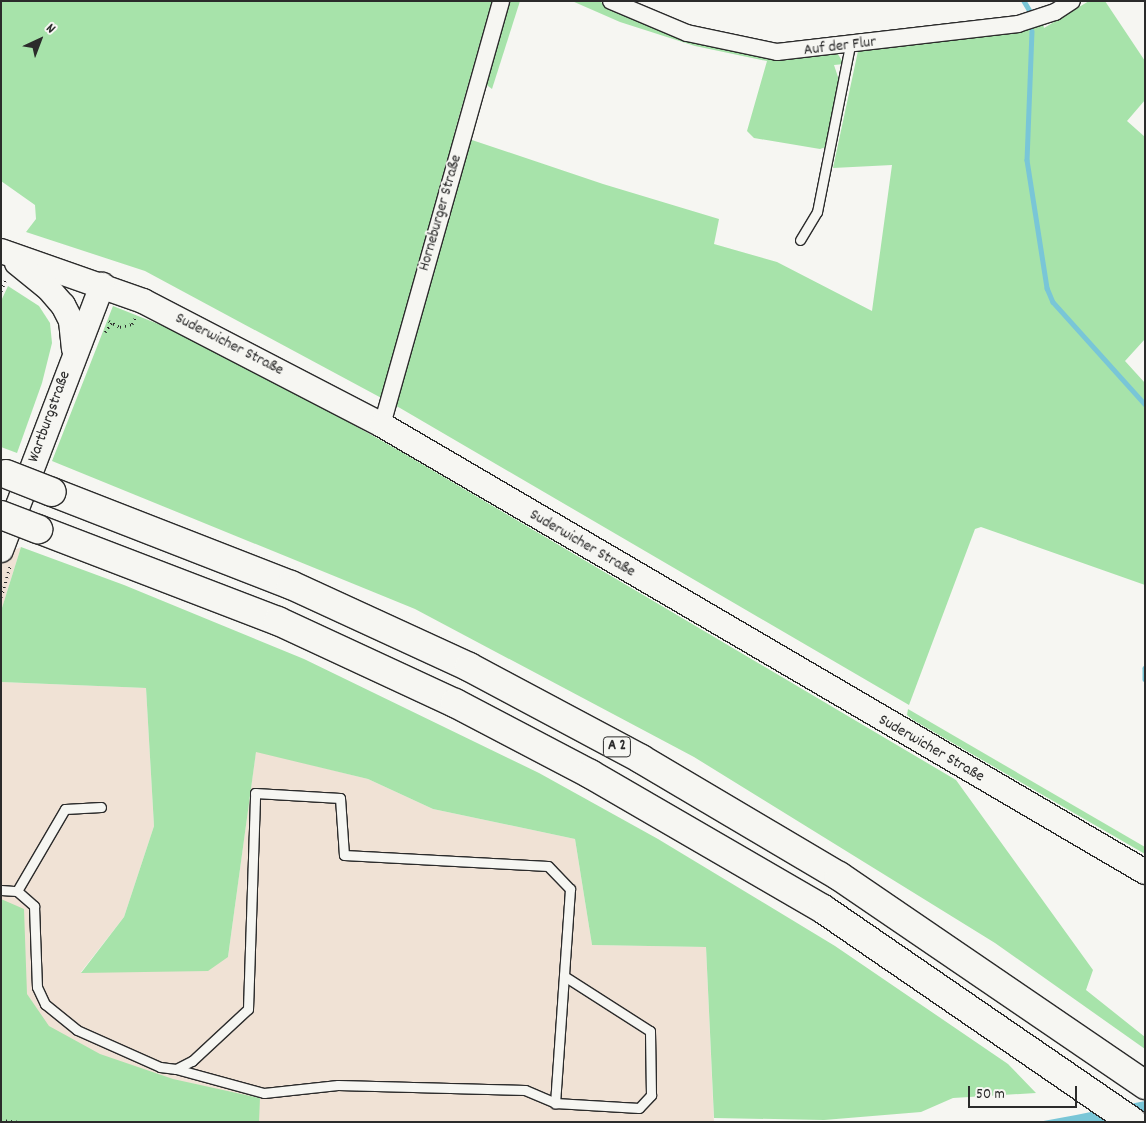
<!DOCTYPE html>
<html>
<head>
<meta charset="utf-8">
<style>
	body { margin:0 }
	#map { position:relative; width:1146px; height:1123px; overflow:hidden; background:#f6f6f2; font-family:Dekko,sans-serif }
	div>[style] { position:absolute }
	.built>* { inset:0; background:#f0e2d5 }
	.green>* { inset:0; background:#a7e3aa }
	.water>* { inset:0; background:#79c6d7 }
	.stream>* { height:4.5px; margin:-2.25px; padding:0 2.25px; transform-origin:2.25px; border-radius:2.25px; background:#79c6d7 }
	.path>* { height:2.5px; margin-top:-1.25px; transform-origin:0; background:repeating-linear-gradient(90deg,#2b2b2b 0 1px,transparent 0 5px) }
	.roads { filter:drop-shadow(1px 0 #2b2b2b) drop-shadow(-1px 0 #2b2b2b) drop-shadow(0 1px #2b2b2b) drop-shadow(0 -1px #2b2b2b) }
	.service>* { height:9px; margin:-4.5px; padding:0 4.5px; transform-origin:4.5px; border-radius:4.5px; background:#f6f6f2 }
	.minor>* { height:16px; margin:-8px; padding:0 8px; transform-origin:8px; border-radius:8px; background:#f6f6f2 }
	.secondary>* { height:24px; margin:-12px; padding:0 12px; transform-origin:12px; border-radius:12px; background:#f6f6f2 }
	.motorway>* { height:28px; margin:-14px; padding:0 14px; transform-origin:14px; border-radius:14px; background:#f6f6f2 }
	.bridges { filter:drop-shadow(1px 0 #2b2b2b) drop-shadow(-1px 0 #2b2b2b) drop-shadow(0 1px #2b2b2b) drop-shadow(0 -1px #2b2b2b) }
	.motorway-bridge>* { height:28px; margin:-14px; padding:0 14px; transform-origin:14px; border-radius:14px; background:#f6f6f2 }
	span { translate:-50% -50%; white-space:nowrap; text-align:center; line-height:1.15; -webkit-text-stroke:4px #f6f6f2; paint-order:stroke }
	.shield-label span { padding:1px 4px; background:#f6f6f2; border:1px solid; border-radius:4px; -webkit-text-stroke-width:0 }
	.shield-label { font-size:15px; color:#2b2b2b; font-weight:700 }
	.street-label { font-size:16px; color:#2b2b2b }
	.frame { position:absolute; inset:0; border:2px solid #2b2b2b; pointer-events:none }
	.north { position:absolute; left:15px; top:15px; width:50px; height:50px; -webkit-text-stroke:4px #f6f6f2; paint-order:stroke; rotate:43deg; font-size:14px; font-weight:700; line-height:20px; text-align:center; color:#2b2b2b }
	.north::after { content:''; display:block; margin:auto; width:18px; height:22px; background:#2b2b2b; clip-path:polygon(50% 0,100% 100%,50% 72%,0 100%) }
	.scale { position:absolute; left:968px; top:1086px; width:109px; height:22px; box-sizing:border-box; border:2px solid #2b2b2b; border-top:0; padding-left:6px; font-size:15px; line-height:18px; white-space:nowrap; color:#2b2b2b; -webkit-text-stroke:4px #f6f6f2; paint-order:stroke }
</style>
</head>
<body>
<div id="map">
	<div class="built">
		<div style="clip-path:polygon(21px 547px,1px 611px,1px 556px)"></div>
		<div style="clip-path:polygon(1px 682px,146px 688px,154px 826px,124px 917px,81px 972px,228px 957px,256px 751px,368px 779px,433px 809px,575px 839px,592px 945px,706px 947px,714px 1122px,1px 1122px)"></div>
	</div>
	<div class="green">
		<div style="clip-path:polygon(1px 1px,492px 1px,454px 134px,603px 184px,719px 219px,714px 244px,777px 262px,872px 311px,892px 165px,833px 168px,858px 51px,1043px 24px,1044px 28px,1089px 1px,1105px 1px,1145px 61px,1145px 100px,1127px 121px,1145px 137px,1145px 339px,1125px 361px,1145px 383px,1145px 585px,981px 527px,975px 529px,909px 705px,400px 408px,145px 271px,26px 232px,36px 219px,35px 205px,1px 181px)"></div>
		<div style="clip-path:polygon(509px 1px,520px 1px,492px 89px,484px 83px)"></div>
		<div style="clip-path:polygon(572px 1px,598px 1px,685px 36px,836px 51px,844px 64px,834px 65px,839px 80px,826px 147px,820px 149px,754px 138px,747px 131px,767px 61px,695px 46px,620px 22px)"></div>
		<div style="clip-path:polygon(8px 286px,39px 306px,50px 323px,52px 343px,42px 383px,17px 453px,1px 447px,1px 301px)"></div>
		<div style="clip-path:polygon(113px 306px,216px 347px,398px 450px,956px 780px,1093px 970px,1086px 990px,1145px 1037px,1145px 1049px,995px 943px,694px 757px,415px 609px,52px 461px)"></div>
		<div style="clip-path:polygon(21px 547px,124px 585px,304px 659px,539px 773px,658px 839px,835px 946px,1008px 1064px,1036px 1093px,953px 1098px,921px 1112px,824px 1120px,714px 1118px,706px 947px,592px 945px,575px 839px,433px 809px,368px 779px,256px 752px,228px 957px,208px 971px,81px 973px,124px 917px,154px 826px,146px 688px,1px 682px,1px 611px)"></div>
		<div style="clip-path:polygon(908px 709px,1145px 847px,1145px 854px,913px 720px,907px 715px)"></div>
		<div style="clip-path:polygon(1px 899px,24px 909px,27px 994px,49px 1026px,100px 1054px,173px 1079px,260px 1098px,259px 1122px,1px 1122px)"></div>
	</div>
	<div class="water">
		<div style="clip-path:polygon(1145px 1101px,1145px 1122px,1038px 1122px,1076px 1115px)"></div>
	</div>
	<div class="stream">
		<div style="left:1024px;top:1px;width:12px;rotate:59deg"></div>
		<div style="left:1032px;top:31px;width:129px;rotate:92.2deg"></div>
		<div style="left:1027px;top:160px;width:130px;rotate:81.1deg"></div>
		<div style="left:1047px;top:288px;width:15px;rotate:67deg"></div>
		<div style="left:1053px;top:302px;width:137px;rotate:48deg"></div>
		<div style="left:1145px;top:668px;width:11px;rotate:90deg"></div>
	</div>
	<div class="path">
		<div style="left:1px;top:291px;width:14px;rotate:-69deg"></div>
		<div style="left:109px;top:321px;width:13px;rotate:29deg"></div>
		<div style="left:120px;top:327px;width:12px;rotate:-14deg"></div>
		<div style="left:132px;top:324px;width:7px;rotate:-63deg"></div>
		<div style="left:105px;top:332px;width:11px;rotate:-56deg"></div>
		<div style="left:1px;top:597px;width:32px;rotate:-74deg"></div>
		<div style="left:1px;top:1120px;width:19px;rotate:6deg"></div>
	</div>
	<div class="roads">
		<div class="service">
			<div style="left:800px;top:240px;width:33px;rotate:-59deg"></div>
			<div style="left:817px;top:212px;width:169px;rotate:-78.8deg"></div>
			<div style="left:1px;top:890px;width:16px;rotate:4deg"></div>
			<div style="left:17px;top:891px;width:23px;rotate:41deg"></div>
			<div style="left:34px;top:906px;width:81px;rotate:87.9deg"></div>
			<div style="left:37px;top:987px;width:19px;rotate:65deg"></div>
			<div style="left:45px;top:1004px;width:41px;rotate:39.1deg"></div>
			<div style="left:77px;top:1030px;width:91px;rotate:24deg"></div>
			<div style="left:160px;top:1067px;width:16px;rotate:7deg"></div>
			<div style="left:176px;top:1069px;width:18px;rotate:-27deg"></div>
			<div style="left:192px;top:1061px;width:76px;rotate:-42.9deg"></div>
			<div style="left:248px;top:1009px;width:216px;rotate:-88.1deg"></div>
			<div style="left:255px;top:793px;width:85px;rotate:3.4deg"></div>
			<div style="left:340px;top:798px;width:57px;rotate:86deg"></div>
			<div style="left:344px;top:855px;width:204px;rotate:3.1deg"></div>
			<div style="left:548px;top:866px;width:32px;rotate:46deg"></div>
			<div style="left:570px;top:889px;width:215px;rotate:94deg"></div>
			<div style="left:17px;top:891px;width:95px;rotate:-59.7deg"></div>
			<div style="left:65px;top:809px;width:36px;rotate:-3deg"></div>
			<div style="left:176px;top:1069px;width:91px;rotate:15.3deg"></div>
			<div style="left:264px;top:1093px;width:74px;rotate:-6.2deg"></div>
			<div style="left:338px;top:1085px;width:187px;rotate:1.5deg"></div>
			<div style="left:525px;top:1090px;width:33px;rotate:23deg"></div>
			<div style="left:555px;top:1103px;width:84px;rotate:3.4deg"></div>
			<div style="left:639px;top:1108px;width:18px;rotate:-47deg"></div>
			<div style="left:651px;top:1095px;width:64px;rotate:-90.9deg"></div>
			<div style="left:650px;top:1031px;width:102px;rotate:-147.4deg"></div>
		</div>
		<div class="minor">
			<div style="left:611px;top:1px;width:82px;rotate:22.8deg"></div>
			<div style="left:687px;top:33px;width:92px;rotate:11.9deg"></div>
			<div style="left:777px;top:52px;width:243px;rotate:-6.6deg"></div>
			<div style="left:1018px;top:24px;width:39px;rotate:-18deg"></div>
			<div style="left:1055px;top:12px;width:20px;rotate:-33deg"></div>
			<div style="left:382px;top:425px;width:440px;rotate:-74.3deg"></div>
		</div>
		<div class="secondary">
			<div style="left:1px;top:251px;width:151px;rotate:19.4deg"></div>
			<div style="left:143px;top:301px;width:269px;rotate:27.4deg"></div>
			<div style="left:382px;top:425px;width:884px;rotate:30.36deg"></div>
			<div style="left:17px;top:263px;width:40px;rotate:39deg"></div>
			<div style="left:48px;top:288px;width:23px;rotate:49deg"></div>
			<div style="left:63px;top:305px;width:18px;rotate:63deg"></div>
			<div style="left:71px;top:321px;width:28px;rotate:84deg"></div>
			<div style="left:1px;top:550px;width:284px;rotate:-69.1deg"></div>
		</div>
		<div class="motorway">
			<div style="left:52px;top:492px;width:256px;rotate:21.3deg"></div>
			<div style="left:291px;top:585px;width:196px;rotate:24.7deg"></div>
			<div style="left:469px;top:667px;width:195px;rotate:28.1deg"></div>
			<div style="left:641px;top:759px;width:230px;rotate:30.6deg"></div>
			<div style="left:839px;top:876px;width:371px;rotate:34.3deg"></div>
			<div style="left:38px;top:529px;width:257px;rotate:21deg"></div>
			<div style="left:278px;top:621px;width:195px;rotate:24.9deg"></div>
			<div style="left:455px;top:703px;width:153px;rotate:27.7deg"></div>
			<div style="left:590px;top:774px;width:269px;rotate:30.1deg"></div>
			<div style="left:823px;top:909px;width:376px;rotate:34.5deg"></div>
		</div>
	</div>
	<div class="bridges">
		<div class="motorway-bridge">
			<div style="left:6px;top:474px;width:49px;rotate:21.4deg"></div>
			<div style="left:1px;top:515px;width:40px;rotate:21deg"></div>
		</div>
	</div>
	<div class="shield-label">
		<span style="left:617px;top:747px">A 2</span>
	</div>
	<div class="street-label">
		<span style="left:840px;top:47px;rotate:-7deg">Auf der Flur</span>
		<span style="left:441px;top:213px;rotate:-74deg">Horneburger Straße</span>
		<span style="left:229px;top:345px;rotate:27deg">Suderwicher Straße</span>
		<span style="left:50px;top:417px;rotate:-70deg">Wartburgstraße</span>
		<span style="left:582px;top:544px;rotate:30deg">Suderwicher Straße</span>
		<span style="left:931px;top:749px;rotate:30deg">Suderwicher Straße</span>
	</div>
	<div class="frame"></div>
	<div class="north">N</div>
	<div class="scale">50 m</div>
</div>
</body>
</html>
